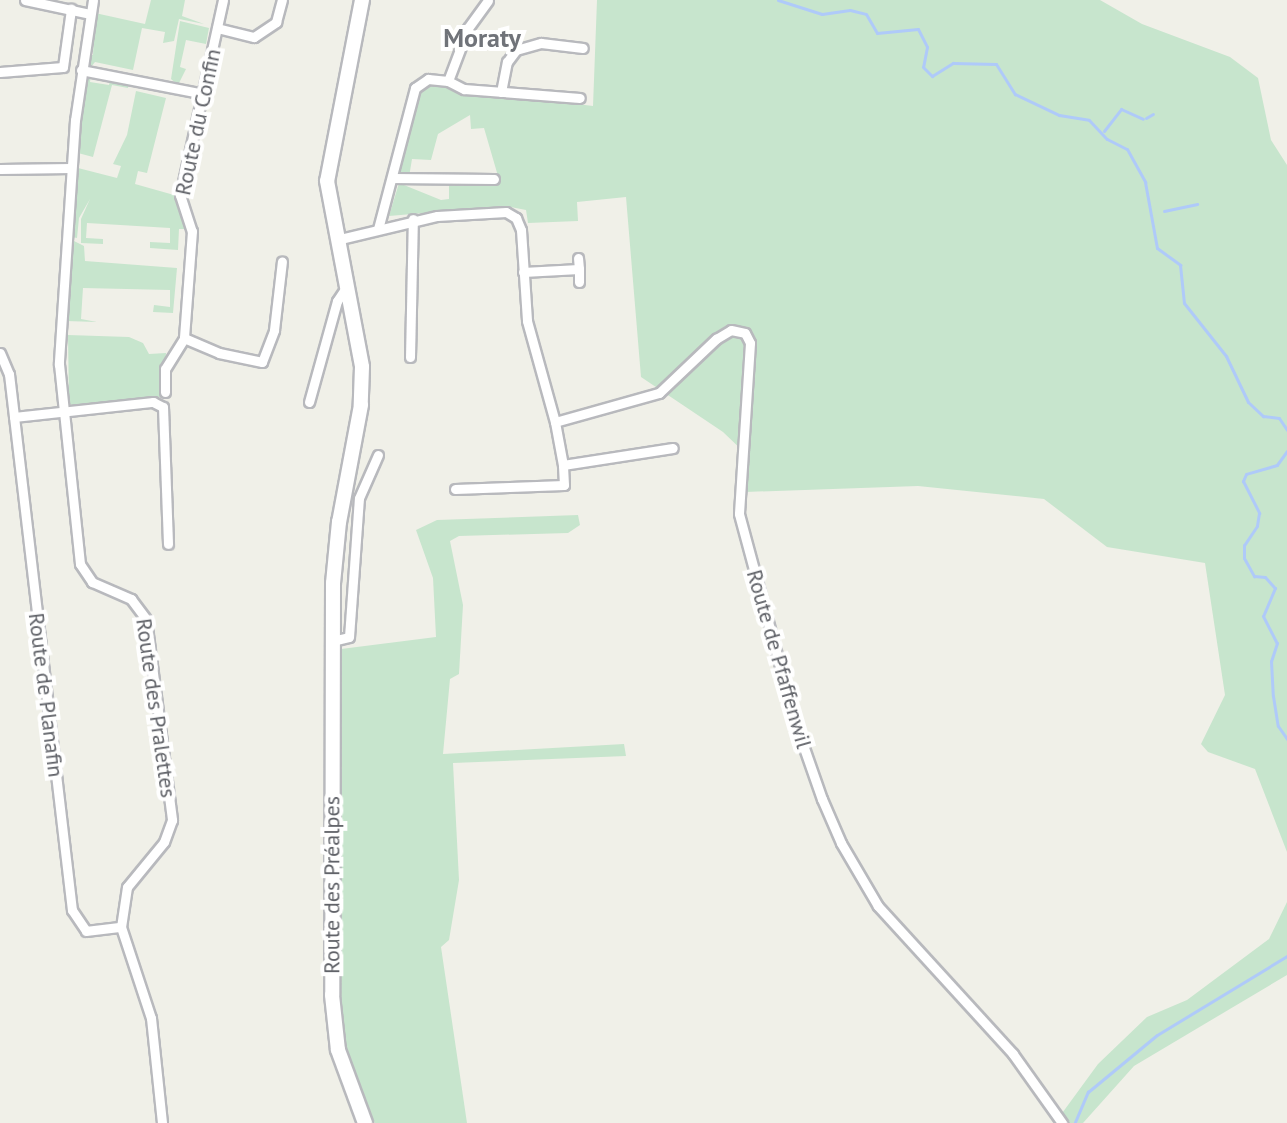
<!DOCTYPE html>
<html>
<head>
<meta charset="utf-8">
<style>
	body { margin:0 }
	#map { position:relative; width:1287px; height:1123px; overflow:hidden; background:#f0f0e8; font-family:"PT Sans",sans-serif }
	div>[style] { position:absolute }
	.green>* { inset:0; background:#c7e5cd }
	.stream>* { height:3px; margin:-1.5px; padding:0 1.5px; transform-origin:1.5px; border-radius:1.5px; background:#afcaf9 }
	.roads { filter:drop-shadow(2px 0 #b8b9bd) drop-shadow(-2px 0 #b8b9bd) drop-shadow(0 2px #b8b9bd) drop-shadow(0 -2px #b8b9bd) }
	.minor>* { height:9px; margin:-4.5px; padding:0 4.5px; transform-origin:4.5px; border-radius:4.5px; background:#fff }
	.secondary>* { height:14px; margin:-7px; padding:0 7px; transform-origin:7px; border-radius:7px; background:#fff }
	span { translate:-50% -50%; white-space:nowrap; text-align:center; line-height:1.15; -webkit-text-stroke:8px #fff; paint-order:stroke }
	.street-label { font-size:22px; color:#5f6167 }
	.quarter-label { font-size:26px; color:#707379; font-weight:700 }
</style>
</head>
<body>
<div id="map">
	<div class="green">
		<div style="clip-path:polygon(151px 0,185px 0,182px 16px,204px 24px,179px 19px,174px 41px,163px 43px,165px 32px,142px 28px,133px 70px,95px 62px,91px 67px,86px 55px,93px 55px,95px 13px,145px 24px)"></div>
		<div style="clip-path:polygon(597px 0,1100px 0,1142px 24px,1230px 57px,1258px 78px,1271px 140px,1287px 165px,1287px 852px,1255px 769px,1208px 752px,1201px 744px,1225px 695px,1205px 563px,1107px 547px,1044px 499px,918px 486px,745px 492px,746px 454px,723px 432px,641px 377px,626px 197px,577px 202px,578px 221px,528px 223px,526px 210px,506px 206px,389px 216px,399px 183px,441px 200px,449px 199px,449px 185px,500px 183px,484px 128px,471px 129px,470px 115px,438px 134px,431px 160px,412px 159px,409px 177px,397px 174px,422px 85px,593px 106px)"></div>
		<div style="clip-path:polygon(180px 21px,209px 28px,206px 44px,186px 40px,180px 67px,186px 69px,178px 85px,171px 79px)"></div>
		<div style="clip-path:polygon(91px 75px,90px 82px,109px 85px,111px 77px,129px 81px,128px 88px,112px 85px,93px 157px,78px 153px,86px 77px)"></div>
		<div style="clip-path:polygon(136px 91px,166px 98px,147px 173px,138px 171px,135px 184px,174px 195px,186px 229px,179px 229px,178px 250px,150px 248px,150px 242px,170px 243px,170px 228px,87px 223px,86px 238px,103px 239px,103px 244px,81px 243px,81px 219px,90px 199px,79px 218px,77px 238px,72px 237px,78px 161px,78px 168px,117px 178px,121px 166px,113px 164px,127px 135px)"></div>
		<div style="clip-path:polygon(72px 240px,84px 246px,85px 261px,177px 268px,173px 313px,153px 312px,154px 305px,170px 307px,170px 290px,83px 288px,81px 319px,97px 322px,66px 321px)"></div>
		<div style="clip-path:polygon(68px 335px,129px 337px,143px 343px,149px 354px,166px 353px,162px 397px,75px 408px,69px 403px)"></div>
		<div style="clip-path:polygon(578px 515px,580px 525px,568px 533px,459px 536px,450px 541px,463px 605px,459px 674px,450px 679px,443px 754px,624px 744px,626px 756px,453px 763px,459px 880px,449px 940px,441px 947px,467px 1123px,375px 1123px,359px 1096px,341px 1032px,336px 846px,341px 649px,436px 637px,433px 578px,416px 530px,437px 520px)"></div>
		<div style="clip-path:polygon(1287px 902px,1287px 975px,1134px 1066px,1083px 1123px,1064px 1123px,1060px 1116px,1098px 1064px,1147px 1017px,1187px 1000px,1269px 939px)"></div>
	</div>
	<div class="stream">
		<div style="left:778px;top:0;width:46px;rotate:17.7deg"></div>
		<div style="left:822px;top:14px;width:28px;rotate:-8deg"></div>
		<div style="left:850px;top:10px;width:16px;rotate:14deg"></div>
		<div style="left:866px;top:14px;width:22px;rotate:60deg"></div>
		<div style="left:877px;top:33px;width:41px;rotate:-5.6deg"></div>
		<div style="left:918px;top:29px;width:20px;rotate:63deg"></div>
		<div style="left:927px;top:47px;width:20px;rotate:101deg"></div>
		<div style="left:923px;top:67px;width:13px;rotate:45deg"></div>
		<div style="left:932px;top:76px;width:25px;rotate:-32deg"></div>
		<div style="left:953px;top:63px;width:43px;rotate:1.3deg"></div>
		<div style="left:996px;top:64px;width:36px;rotate:58deg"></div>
		<div style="left:1015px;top:94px;width:49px;rotate:25.5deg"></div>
		<div style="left:1059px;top:115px;width:30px;rotate:9deg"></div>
		<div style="left:1089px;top:120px;width:26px;rotate:47deg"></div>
		<div style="left:1107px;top:139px;width:22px;rotate:27deg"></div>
		<div style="left:1127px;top:149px;width:38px;rotate:61deg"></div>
		<div style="left:1145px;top:182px;width:67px;rotate:79.7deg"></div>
		<div style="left:1157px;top:248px;width:29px;rotate:36deg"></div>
		<div style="left:1180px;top:265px;width:38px;rotate:84deg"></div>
		<div style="left:1184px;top:303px;width:68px;rotate:51.6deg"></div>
		<div style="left:1226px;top:356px;width:51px;rotate:64.4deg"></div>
		<div style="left:1248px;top:402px;width:21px;rotate:43deg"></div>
		<div style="left:1263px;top:416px;width:16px;rotate:7deg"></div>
		<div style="left:1279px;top:418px;width:14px;rotate:56deg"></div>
		<div style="left:1146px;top:118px;width:8px;rotate:-30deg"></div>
		<div style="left:1104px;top:131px;width:28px;rotate:-52deg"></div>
		<div style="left:1121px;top:109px;width:24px;rotate:24deg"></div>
		<div style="left:1164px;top:211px;width:34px;rotate:-12deg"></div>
		<div style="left:1287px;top:451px;width:17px;rotate:126deg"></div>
		<div style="left:1277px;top:465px;width:32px;rotate:164deg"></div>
		<div style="left:1246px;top:474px;width:8px;rotate:113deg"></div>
		<div style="left:1243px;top:481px;width:36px;rotate:63deg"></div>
		<div style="left:1259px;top:513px;width:13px;rotate:99deg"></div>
		<div style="left:1257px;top:526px;width:23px;rotate:124deg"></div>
		<div style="left:1244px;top:545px;width:13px;rotate:90deg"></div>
		<div style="left:1244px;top:558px;width:21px;rotate:61deg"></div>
		<div style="left:1254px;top:576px;width:11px;rotate:5deg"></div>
		<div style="left:1265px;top:577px;width:15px;rotate:48deg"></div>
		<div style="left:1275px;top:588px;width:30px;rotate:113deg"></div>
		<div style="left:1263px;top:616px;width:30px;rotate:63deg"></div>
		<div style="left:1277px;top:643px;width:19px;rotate:108deg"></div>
		<div style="left:1271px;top:661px;width:35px;rotate:87deg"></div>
		<div style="left:1273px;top:696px;width:30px;rotate:81deg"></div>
		<div style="left:1278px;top:726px;width:16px;rotate:55deg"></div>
		<div style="left:1075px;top:1122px;width:33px;rotate:-67deg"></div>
		<div style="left:1088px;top:1092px;width:89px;rotate:-39.6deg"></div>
		<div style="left:1157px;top:1035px;width:152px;rotate:-31.3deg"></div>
	</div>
	<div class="roads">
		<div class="minor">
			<div style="left:25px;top:0;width:66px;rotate:12.2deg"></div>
			<div style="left:93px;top:0;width:121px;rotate:98.5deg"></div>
			<div style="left:75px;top:120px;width:245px;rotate:93.8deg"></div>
			<div style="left:59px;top:364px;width:201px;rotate:84deg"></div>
			<div style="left:80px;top:564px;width:22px;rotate:56deg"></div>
			<div style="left:92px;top:582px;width:43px;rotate:23.6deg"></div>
			<div style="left:131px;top:599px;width:25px;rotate:53deg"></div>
			<div style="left:146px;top:619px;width:203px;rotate:82.6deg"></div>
			<div style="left:172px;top:820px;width:23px;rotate:110deg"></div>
			<div style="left:164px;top:842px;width:58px;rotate:129.4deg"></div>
			<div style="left:127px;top:887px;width:40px;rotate:98.5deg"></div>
			<div style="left:121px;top:927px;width:96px;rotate:71.8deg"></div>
			<div style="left:151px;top:1018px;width:106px;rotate:84deg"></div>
			<div style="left:223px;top:0;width:200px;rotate:102.4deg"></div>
			<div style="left:180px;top:195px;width:38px;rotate:72deg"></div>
			<div style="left:192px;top:231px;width:107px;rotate:94.3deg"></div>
			<div style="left:184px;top:338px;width:38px;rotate:23deg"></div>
			<div style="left:219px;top:353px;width:44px;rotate:11.8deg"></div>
			<div style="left:262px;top:362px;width:34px;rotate:-69deg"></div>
			<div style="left:274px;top:330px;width:69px;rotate:-83.4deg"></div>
			<div style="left:217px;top:28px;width:38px;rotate:14deg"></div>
			<div style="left:254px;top:37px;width:27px;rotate:-34deg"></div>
			<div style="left:276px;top:22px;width:23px;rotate:-75deg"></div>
			<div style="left:81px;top:70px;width:125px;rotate:11deg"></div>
			<div style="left:0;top:72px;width:63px;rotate:-4.5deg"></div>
			<div style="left:63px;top:67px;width:59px;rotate:-82.1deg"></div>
			<div style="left:448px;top:81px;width:18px;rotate:27deg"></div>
			<div style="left:464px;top:89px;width:116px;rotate:4.4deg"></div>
			<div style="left:501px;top:92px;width:31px;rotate:-79deg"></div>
			<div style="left:507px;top:62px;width:15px;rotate:-53deg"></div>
			<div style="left:516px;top:50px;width:26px;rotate:-16deg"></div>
			<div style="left:541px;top:43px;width:42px;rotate:6.8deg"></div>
			<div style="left:0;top:169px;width:71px;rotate:-0.8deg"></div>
			<div style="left:392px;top:178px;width:102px;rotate:0.6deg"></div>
			<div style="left:378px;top:229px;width:146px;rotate:-75.3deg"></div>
			<div style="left:415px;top:88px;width:16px;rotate:-35deg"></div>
			<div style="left:428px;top:79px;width:20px;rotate:6deg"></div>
			<div style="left:448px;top:81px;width:57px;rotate:-69.3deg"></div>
			<div style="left:468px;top:28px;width:34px;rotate:-54deg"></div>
			<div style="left:336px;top:240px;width:104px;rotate:-13.4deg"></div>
			<div style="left:437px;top:216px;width:69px;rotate:-3.3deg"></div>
			<div style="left:506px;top:212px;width:12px;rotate:31deg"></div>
			<div style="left:516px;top:218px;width:13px;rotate:67deg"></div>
			<div style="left:521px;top:230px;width:91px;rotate:86.2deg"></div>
			<div style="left:527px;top:321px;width:105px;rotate:74.5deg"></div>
			<div style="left:555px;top:422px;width:108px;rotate:-15.6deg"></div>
			<div style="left:659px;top:393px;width:79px;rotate:-43.5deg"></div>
			<div style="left:716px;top:339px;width:17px;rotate:-31deg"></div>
			<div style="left:731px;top:330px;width:14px;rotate:12deg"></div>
			<div style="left:745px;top:333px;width:11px;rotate:63deg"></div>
			<div style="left:750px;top:343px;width:171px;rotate:93.7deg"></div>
			<div style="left:739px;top:514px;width:215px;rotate:74.9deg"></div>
			<div style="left:795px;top:722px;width:82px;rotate:70.7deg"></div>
			<div style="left:822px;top:799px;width:48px;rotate:66.6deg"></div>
			<div style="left:841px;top:843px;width:73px;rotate:59.6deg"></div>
			<div style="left:878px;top:906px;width:200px;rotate:47.6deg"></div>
			<div style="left:1013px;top:1054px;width:85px;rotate:54.6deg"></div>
			<div style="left:579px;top:269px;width:13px;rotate:90deg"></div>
			<div style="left:523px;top:272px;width:56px;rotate:-3.1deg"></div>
			<div style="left:579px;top:269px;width:11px;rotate:-95deg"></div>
			<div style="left:0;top:353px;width:23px;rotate:67deg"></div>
			<div style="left:9px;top:374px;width:540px;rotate:83.3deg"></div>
			<div style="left:72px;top:910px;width:25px;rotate:56deg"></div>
			<div style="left:86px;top:931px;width:35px;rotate:-7deg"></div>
			<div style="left:410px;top:357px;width:138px;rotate:-88.8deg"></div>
			<div style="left:165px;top:392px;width:23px;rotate:-90deg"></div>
			<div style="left:165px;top:369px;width:36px;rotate:-58deg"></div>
			<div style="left:309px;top:402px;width:105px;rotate:-74.5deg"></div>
			<div style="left:337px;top:301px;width:18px;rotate:-56deg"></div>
			<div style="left:14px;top:417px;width:140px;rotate:-6.2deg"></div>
			<div style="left:153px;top:402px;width:11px;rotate:27deg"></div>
			<div style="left:163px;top:407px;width:137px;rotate:87.9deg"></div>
			<div style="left:555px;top:422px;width:44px;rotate:79.5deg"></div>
			<div style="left:563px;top:465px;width:111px;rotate:-8.8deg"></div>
			<div style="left:455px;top:489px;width:109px;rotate:-2.1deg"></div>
			<div style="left:564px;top:485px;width:20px;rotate:-93deg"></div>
			<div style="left:332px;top:641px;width:17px;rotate:-13deg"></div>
			<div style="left:349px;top:637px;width:139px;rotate:-85.9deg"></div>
			<div style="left:359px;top:498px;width:47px;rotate:-66.2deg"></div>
		</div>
		<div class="secondary">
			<div style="left:362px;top:0;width:184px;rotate:100.9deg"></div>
			<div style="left:327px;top:181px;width:189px;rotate:79.3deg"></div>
			<div style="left:362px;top:367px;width:38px;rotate:92deg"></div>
			<div style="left:361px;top:405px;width:119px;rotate:100.6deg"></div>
			<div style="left:339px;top:522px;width:61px;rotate:95.6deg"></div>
			<div style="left:333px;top:583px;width:412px;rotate:90.1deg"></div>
			<div style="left:332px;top:995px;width:55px;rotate:83.8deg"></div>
			<div style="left:338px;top:1050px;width:78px;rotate:69.7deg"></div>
		</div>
	</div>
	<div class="street-label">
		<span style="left:198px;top:122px;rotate:-78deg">Route du Confin</span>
		<span style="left:779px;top:659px;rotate:74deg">Route de Pfaffenwil</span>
		<span style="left:46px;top:695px;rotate:83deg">Route de Planafin</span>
		<span style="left:156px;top:708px;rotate:82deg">Route des Pralettes</span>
		<span style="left:332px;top:885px;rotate:-90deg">Route des Préalpes</span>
	</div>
	<div class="quarter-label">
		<span style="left:482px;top:38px">Moraty</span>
	</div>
</div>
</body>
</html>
